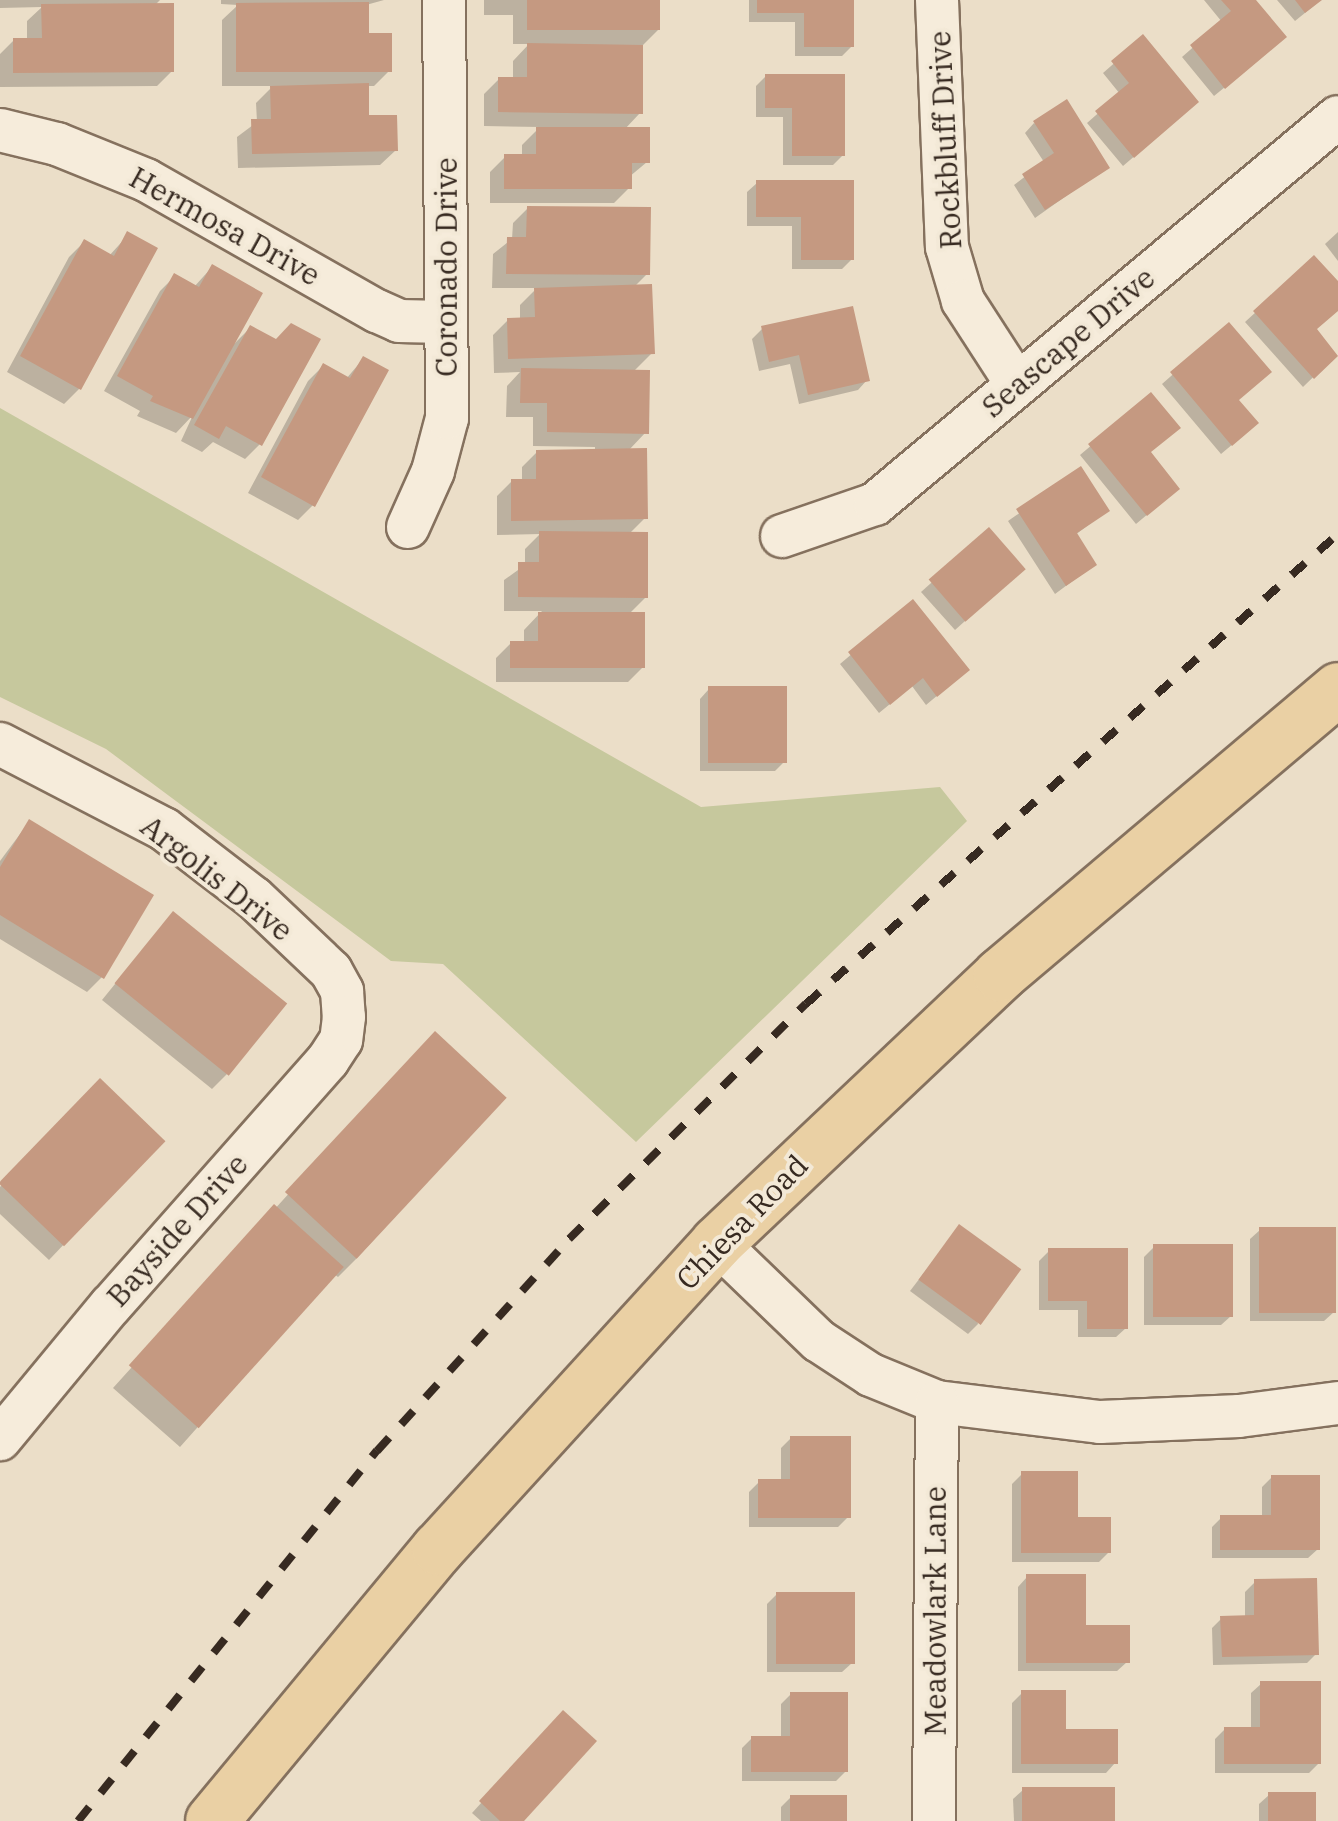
<!DOCTYPE html>
<html>
<head>
<meta charset="utf-8">
<style>
	body { margin:0 }
	#map { position:relative; width:1338px; height:1821px; overflow:hidden; background:#ebdec8; font-family:"IBM Plex Serif",serif }
	div>[style] { position:absolute }
	.green>* { inset:0; background:#c6c89d }
	.shadow>* { inset:0; background:#0003 }
	.building>* { inset:0; background:#c59981; transform-origin:0 0 }
	.roads { filter:drop-shadow(2px 0 #85715e) drop-shadow(-2px 0 #85715e) drop-shadow(0 2px #85715e) drop-shadow(0 -2px #85715e) }
	.minor>* { height:42px; margin:-21px; padding:0 21px; transform-origin:21px; border-radius:21px; background:#f6ecdb }
	.major>* { height:52px; margin:-26px; padding:0 26px; transform-origin:26px; border-radius:26px; background:#ead0a4 }
	.rail>* { height:8px; margin-top:-4px; transform-origin:0; background:repeating-linear-gradient(90deg,#372a21 0 18px,transparent 0 36px) }
	span { translate:-50% -50%; white-space:nowrap; text-align:center; line-height:1.15; -webkit-text-stroke:8px #f3e9d7; paint-order:stroke }
	.street-label { font-size:30px; color:#372a21 }
</style>
</head>
<body>
<div id="map">
	<div class="green">
		<div style="clip-path:polygon(0 408px,701px 807px,940px 787px,967px 821px,636px 1142px,443px 964px,391px 961px,106px 749px,0 697px)"></div>
	</div>
	<div class="shadow">
		<div style="clip-path:polygon(0 0,160px 0,154px 6px,172px 71px,157px 86px,0 87px,0 54px,14px 40px,27px 40px,27px 21px,42px 7px,0 8px)"></div>
		<div style="clip-path:polygon(221px 0,384px 0,366px 5px,366px 36px,389px 71px,374px 86px,366px 86px,367px 118px,396px 150px,380px 165px,238px 168px,237px 137px,257px 122px,256px 103px,273px 86px,222px 86px,222px 20px,238px 5px,221px 4px)"></div>
		<div style="clip-path:polygon(484px 0,658px 0,658px 30px,641px 47px,640px 113px,624px 130px,647px 162px,629px 177px,629px 188px,614px 203px,490px 203px,490px 172px,505px 157px,522px 157px,522px 145px,540px 127px,484px 126px,484px 94px,499px 79px,513px 79px,513px 61px,529px 44px,513px 44px,513px 15px,484px 15px)"></div>
		<div style="clip-path:polygon(749px 0,852px 0,852px 46px,842px 56px,795px 56px,795px 22px,749px 22px)"></div>
		<div style="clip-path:polygon(1204px 0,1253px 0,1274px 47px,1214px 96px,1182px 57px,1222px 22px)"></div>
		<div style="clip-path:polygon(1277px 0,1321px 0,1295px 21px)"></div>
		<div style="clip-path:polygon(1143px 38px,1186px 112px,1123px 166px,1087px 123px,1120px 94px,1103px 73px)"></div>
		<div style="clip-path:polygon(766px 76px,843px 155px,833px 165px,783px 165px,783px 117px,756px 117px,756px 86px)"></div>
		<div style="clip-path:polygon(1034px 123px,1107px 167px,1035px 218px,1014px 185px,1044px 162px,1025px 133px)"></div>
		<div style="clip-path:polygon(757px 183px,852px 183px,852px 259px,842px 269px,792px 269px,792px 226px,747px 226px,747px 192px)"></div>
		<div style="clip-path:polygon(528px 208px,647px 274px,634px 287px,652px 353px,633px 372px,646px 432px,628px 451px,645px 518px,629px 534px,646px 597px,628px 615px,643px 667px,628px 682px,496px 682px,496px 658px,511px 643px,524px 643px,524px 630px,542px 611px,504px 611px,504px 580px,525px 565px,525px 549px,540px 534px,497px 535px,497px 496px,512px 481px,522px 481px,522px 467px,537px 452px,595px 452px,595px 447px,533px 446px,533px 417px,506px 417px,507px 386px,520px 372px,494px 373px,493px 335px,508px 320px,520px 320px,520px 305px,537px 288px,492px 288px,493px 254px,512px 239px,513px 223px)"></div>
		<div style="clip-path:polygon(1338px 232px,1338px 261px,1325px 244px)"></div>
		<div style="clip-path:polygon(128px 235px,79px 389px,64px 404px,7px 372px,69px 257px,84px 242px,109px 256px)"></div>
		<div style="clip-path:polygon(1314px 259px,1338px 285px,1338px 309px,1314px 330px,1336px 355px,1303px 387px,1245px 322px)"></div>
		<div style="clip-path:polygon(212px 267px,232px 346px,250px 328px,260px 444px,245px 459px,213px 442px,202px 452px,181px 441px,193px 415px,176px 433px,137px 416px,140px 411px,104px 391px,160px 291px,175px 276px,194px 287px)"></div>
		<div style="clip-path:polygon(1229px 325px,1237px 400px,1246px 433px,1221px 454px,1162px 384px)"></div>
		<div style="clip-path:polygon(762px 329px,867px 380px,858px 390px,799px 404px,790px 364px,759px 371px,752px 339px)"></div>
		<div style="clip-path:polygon(363px 359px,313px 505px,298px 520px,248px 493px,308px 381px,323px 366px,346px 379px)"></div>
		<div style="clip-path:polygon(1151px 395px,1148px 453px,1167px 498px,1136px 524px,1080px 455px)"></div>
		<div style="clip-path:polygon(1081px 470px,1107px 511px,1075px 535px,1094px 565px,1055px 594px,1008px 521px)"></div>
		<div style="clip-path:polygon(989px 531px,1013px 578px,955px 630px,921px 592px)"></div>
		<div style="clip-path:polygon(912px 603px,957px 679px,926px 705px,912px 686px,879px 713px,840px 664px)"></div>
		<div style="clip-path:polygon(709px 689px,784px 762px,775px 771px,700px 771px,700px 699px)"></div>
		<div style="clip-path:polygon(29px 822px,102px 977px,87px 992px,0 939px,0 861px)"></div>
		<div style="clip-path:polygon(159px 930px,227px 1074px,212px 1089px,102px 1000px)"></div>
		<div style="clip-path:polygon(415px 1054px,503px 1098px,357px 1258px,338px 1277px,334px 1274px,180px 1447px,113px 1388px)"></div>
		<div style="clip-path:polygon(85px 1096px,162px 1141px,49px 1260px,0 1214px,0 1187px)"></div>
		<div style="clip-path:polygon(959px 1227px,978px 1324px,968px 1334px,910px 1291px)"></div>
		<div style="clip-path:polygon(1260px 1230px,1334px 1312px,1324px 1321px,1250px 1321px,1250px 1239px)"></div>
		<div style="clip-path:polygon(1154px 1247px,1231px 1316px,1221px 1325px,1144px 1325px,1144px 1257px)"></div>
		<div style="clip-path:polygon(1049px 1251px,1126px 1328px,1116px 1337px,1078px 1337px,1078px 1310px,1039px 1310px,1039px 1261px)"></div>
		<div style="clip-path:polygon(791px 1438px,848px 1517px,838px 1527px,749px 1527px,749px 1492px,759px 1482px,781px 1482px,781px 1448px)"></div>
		<div style="clip-path:polygon(1022px 1474px,1109px 1552px,1099px 1562px,1012px 1562px,1012px 1484px)"></div>
		<div style="clip-path:polygon(1272px 1477px,1318px 1549px,1308px 1558px,1212px 1558px,1212px 1527px,1222px 1517px,1262px 1517px,1262px 1487px)"></div>
		<div style="clip-path:polygon(1027px 1577px,1083px 1628px,1127px 1662px,1117px 1671px,1018px 1671px,1018px 1587px)"></div>
		<div style="clip-path:polygon(1255px 1582px,1316px 1654px,1307px 1663px,1213px 1665px,1212px 1628px,1222px 1618px,1245px 1618px,1245px 1592px)"></div>
		<div style="clip-path:polygon(777px 1594px,852px 1663px,842px 1672px,767px 1672px,767px 1604px)"></div>
		<div style="clip-path:polygon(1261px 1684px,1319px 1763px,1309px 1773px,1215px 1773px,1215px 1739px,1225px 1729px,1251px 1729px,1251px 1693px)"></div>
		<div style="clip-path:polygon(1022px 1693px,1063px 1732px,1115px 1763px,1106px 1773px,1012px 1773px,1012px 1703px)"></div>
		<div style="clip-path:polygon(791px 1694px,846px 1771px,836px 1781px,742px 1781px,742px 1748px,752px 1738px,781px 1738px,781px 1704px)"></div>
		<div style="clip-path:polygon(554px 1723px,521px 1821px,481px 1821px,472px 1813px)"></div>
		<div style="clip-path:polygon(1023px 1790px,1113px 1821px,1014px 1821px,1013px 1799px)"></div>
		<div style="clip-path:polygon(1269px 1795px,1314px 1821px,1259px 1821px,1259px 1804px)"></div>
		<div style="clip-path:polygon(791px 1797px,845px 1821px,781px 1821px,781px 1807px)"></div>
	</div>
	<div class="building">
		<div style="left:527px;top:0;width:133px;height:30px"></div>
		<div style="clip-path:polygon(757px 0,854px 0,854px 47px,804px 47px,804px 13px,757px 13px)"></div>
		<div style="clip-path:polygon(1221px 0,1256px 0,1287px 37px,1225px 89px,1190px 45px,1231px 11px)"></div>
		<div style="clip-path:polygon(1295px 0,1322px 0,1305px 13px)"></div>
		<div style="clip-path:polygon(369px 2px,369px 33px,392px 33px,392px 72px,236px 72px,236px 3px)"></div>
		<div style="clip-path:polygon(174px 3px,174px 72px,13px 73px,13px 38px,42px 38px,41px 4px)"></div>
		<div style="clip-path:polygon(1143px 34px,1199px 102px,1134px 158px,1095px 111px,1129px 83px,1111px 61px)"></div>
		<div style="clip-path:polygon(527px 43px,643px 45px,643px 114px,498px 112px,498px 77px,527px 77px)"></div>
		<div style="clip-path:polygon(765px 74px,845px 74px,845px 156px,792px 156px,792px 108px,765px 108px)"></div>
		<div style="clip-path:polygon(369px 83px,369px 115px,397px 115px,398px 151px,252px 154px,251px 119px,271px 119px,270px 86px)"></div>
		<div style="clip-path:polygon(1067px 99px,1110px 168px,1045px 210px,1022px 174px,1054px 153px,1033px 121px)"></div>
		<div style="clip-path:polygon(536px 127px,650px 127px,650px 163px,632px 163px,632px 189px,504px 189px,504px 154px,536px 154px)"></div>
		<div style="clip-path:polygon(756px 180px,854px 180px,854px 260px,801px 260px,801px 217px,756px 217px)"></div>
		<div style="clip-path:polygon(527px 206px,651px 207px,650px 275px,506px 274px,507px 237px,526px 237px)"></div>
		<div style="clip-path:polygon(127px 231px,158px 248px,81px 390px,20px 356px,84px 239px,114px 256px)"></div>
		<div style="clip-path:polygon(1314px 255px,1338px 281px,1338px 311px,1317px 329px,1338px 356px,1314px 379px,1253px 311px)"></div>
		<div style="clip-path:polygon(212px 264px,263px 293px,193px 419px,150px 401px,153px 396px,117px 376px,174px 273px,199px 287px)"></div>
		<div style="clip-path:polygon(652px 284px,655px 354px,508px 359px,507px 318px,535px 317px,534px 288px)"></div>
		<div style="clip-path:polygon(853px 306px,870px 381px,808px 395px,799px 355px,769px 362px,761px 326px)"></div>
		<div style="clip-path:polygon(1229px 322px,1272px 372px,1239px 400px,1259px 423px,1232px 446px,1170px 372px)"></div>
		<div style="clip-path:polygon(291px 323px,321px 339px,262px 446px,226px 426px,219px 439px,194px 425px,250px 325px,276px 339px)"></div>
		<div style="clip-path:polygon(363px 356px,389px 370px,315px 507px,261px 477px,323px 363px,350px 378px)"></div>
		<div style="clip-path:polygon(521px 368px,650px 370px,649px 434px,547px 432px,547px 403px,520px 403px)"></div>
		<div style="clip-path:polygon(1151px 392px,1181px 428px,1151px 452px,1180px 489px,1147px 516px,1088px 444px)"></div>
		<div style="clip-path:polygon(647px 448px,648px 519px,511px 521px,511px 479px,536px 479px,536px 450px)"></div>
		<div style="clip-path:polygon(1081px 466px,1110px 511px,1077px 533px,1097px 565px,1066px 586px,1016px 509px)"></div>
		<div style="left:989px;top:527px;width:56px;height:80px;rotate:49deg"></div>
		<div style="clip-path:polygon(539px 531px,648px 532px,648px 598px,518px 597px,518px 562px,539px 562px)"></div>
		<div style="clip-path:polygon(913px 599px,970px 670px,937px 697px,923px 678px,890px 705px,848px 652px)"></div>
		<div style="clip-path:polygon(538px 612px,645px 612px,645px 668px,510px 668px,510px 641px,538px 641px)"></div>
		<div style="left:708px;top:686px;width:79px;height:77px"></div>
		<div style="clip-path:polygon(29px 819px,154px 895px,104px 979px,0 915px,0 867px)"></div>
		<div style="left:173px;top:911px;width:147px;height:93px;rotate:39deg"></div>
		<div style="left:435px;top:1031px;width:98px;height:220px;rotate:43deg"></div>
		<div style="left:100px;top:1078px;width:91px;height:146px;rotate:44deg"></div>
		<div style="left:274px;top:1204px;width:94px;height:217px;rotate:42deg"></div>
		<div style="left:959px;top:1224px;width:77px;height:69px;rotate:36deg"></div>
		<div style="left:1259px;top:1227px;width:77px;height:86px"></div>
		<div style="left:1153px;top:1244px;width:80px;height:73px"></div>
		<div style="clip-path:polygon(1048px 1248px,1128px 1248px,1128px 1329px,1087px 1329px,1087px 1301px,1048px 1301px)"></div>
		<div style="clip-path:polygon(790px 1436px,851px 1436px,851px 1518px,758px 1518px,758px 1479px,790px 1479px)"></div>
		<div style="clip-path:polygon(1021px 1471px,1078px 1471px,1078px 1517px,1111px 1517px,1111px 1553px,1021px 1553px)"></div>
		<div style="clip-path:polygon(1271px 1475px,1320px 1475px,1320px 1550px,1220px 1550px,1220px 1515px,1271px 1515px)"></div>
		<div style="clip-path:polygon(1026px 1574px,1086px 1574px,1086px 1625px,1130px 1625px,1130px 1663px,1026px 1663px)"></div>
		<div style="clip-path:polygon(1317px 1578px,1319px 1655px,1222px 1657px,1220px 1616px,1254px 1615px,1254px 1579px)"></div>
		<div style="left:776px;top:1592px;width:79px;height:72px"></div>
		<div style="clip-path:polygon(1260px 1681px,1321px 1681px,1321px 1764px,1224px 1764px,1224px 1727px,1260px 1727px)"></div>
		<div style="clip-path:polygon(1021px 1690px,1066px 1690px,1066px 1729px,1118px 1729px,1118px 1764px,1021px 1764px)"></div>
		<div style="clip-path:polygon(790px 1692px,848px 1692px,848px 1772px,751px 1772px,751px 1736px,790px 1736px)"></div>
		<div style="clip-path:polygon(563px 1710px,597px 1741px,524px 1821px,500px 1821px,479px 1801px)"></div>
		<div style="left:1022px;top:1787px;width:93px;height:34px"></div>
		<div style="left:1268px;top:1792px;width:48px;height:29px"></div>
		<div style="left:790px;top:1795px;width:57px;height:26px"></div>
	</div>
	<div class="roads">
		<div class="minor">
			<div style="left:937px;top:0;width:247px;rotate:87.7deg"></div>
			<div style="left:947px;top:247px;width:56px;rotate:73.5deg"></div>
			<div style="left:963px;top:301px;width:98px;rotate:57.1deg"></div>
			<div style="left:0;top:130px;width:59px;rotate:13.8deg"></div>
			<div style="left:57px;top:144px;width:96px;rotate:22deg"></div>
			<div style="left:146px;top:180px;width:266px;rotate:29.6deg"></div>
			<div style="left:377px;top:311px;width:24px;rotate:24deg"></div>
			<div style="left:399px;top:321px;width:47px;rotate:1.2deg"></div>
			<div style="left:408px;top:527px;width:61px;rotate:-65.9deg"></div>
			<div style="left:433px;top:471px;width:55px;rotate:-75.2deg"></div>
			<div style="left:447px;top:418px;width:418px;rotate:-90.4deg"></div>
			<div style="left:782px;top:536px;width:98px;rotate:-19deg"></div>
			<div style="left:875px;top:504px;width:603px;rotate:-39.89deg"></div>
			<div style="left:0;top:744px;width:185px;rotate:27.4deg"></div>
			<div style="left:164px;top:829px;width:113px;rotate:37.5deg"></div>
			<div style="left:254px;top:898px;width:106px;rotate:43.5deg"></div>
			<div style="left:331px;top:971px;width:23px;rotate:61deg"></div>
			<div style="left:342px;top:991px;width:26px;rotate:86deg"></div>
			<div style="left:344px;top:1017px;width:23px;rotate:97deg"></div>
			<div style="left:341px;top:1040px;width:24px;rotate:123deg"></div>
			<div style="left:328px;top:1060px;width:329px;rotate:131.5deg"></div>
			<div style="left:110px;top:1306px;width:173px;rotate:129.6deg"></div>
			<div style="left:717px;top:1243px;width:141px;rotate:43.9deg"></div>
			<div style="left:819px;top:1341px;width:62px;rotate:33.2deg"></div>
			<div style="left:871px;top:1375px;width:71px;rotate:22.2deg"></div>
			<div style="left:937px;top:1402px;width:164px;rotate:7deg"></div>
			<div style="left:1100px;top:1422px;width:139px;rotate:-2.5deg"></div>
			<div style="left:1239px;top:1416px;width:100px;rotate:-7.5deg"></div>
			<div style="left:934px;top:1821px;width:419px;rotate:-89.6deg"></div>
		</div>
		<div class="major">
			<div style="left:212px;top:1821px;width:354px;rotate:-50.3deg"></div>
			<div style="left:438px;top:1549px;width:414px;rotate:-47.6deg"></div>
			<div style="left:717px;top:1243px;width:390px;rotate:-43.4deg"></div>
			<div style="left:1000px;top:975px;width:443px;rotate:-40.2deg"></div>
		</div>
	</div>
	<div class="rail">
		<div style="left:78px;top:1821px;width:476px;rotate:-51.1deg"></div>
		<div style="left:377px;top:1451px;width:286px;rotate:-47.8deg"></div>
		<div style="left:569px;top:1239px;width:334px;rotate:-44.8deg"></div>
		<div style="left:806px;top:1004px;width:710px;rotate:-41.46deg"></div>
	</div>
	<div class="street-label">
		<span style="left:945px;top:140px;rotate:-93deg">Rockbluff Drive</span>
		<span style="left:225px;top:226px;rotate:29deg">Hermosa Drive</span>
		<span style="left:446px;top:267px;rotate:-90deg">Coronado Drive</span>
		<span style="left:1068px;top:342px;rotate:-40deg">Seascape Drive</span>
		<span style="left:217px;top:878px;rotate:38deg">Argolis Drive</span>
		<span style="left:742px;top:1222px;rotate:-46deg">Chiesa Road</span>
		<span style="left:177px;top:1230px;rotate:-48deg">Bayside Drive</span>
		<span style="left:935px;top:1611px;rotate:-90deg">Meadowlark Lane</span>
	</div>
</div>
</body>
</html>
